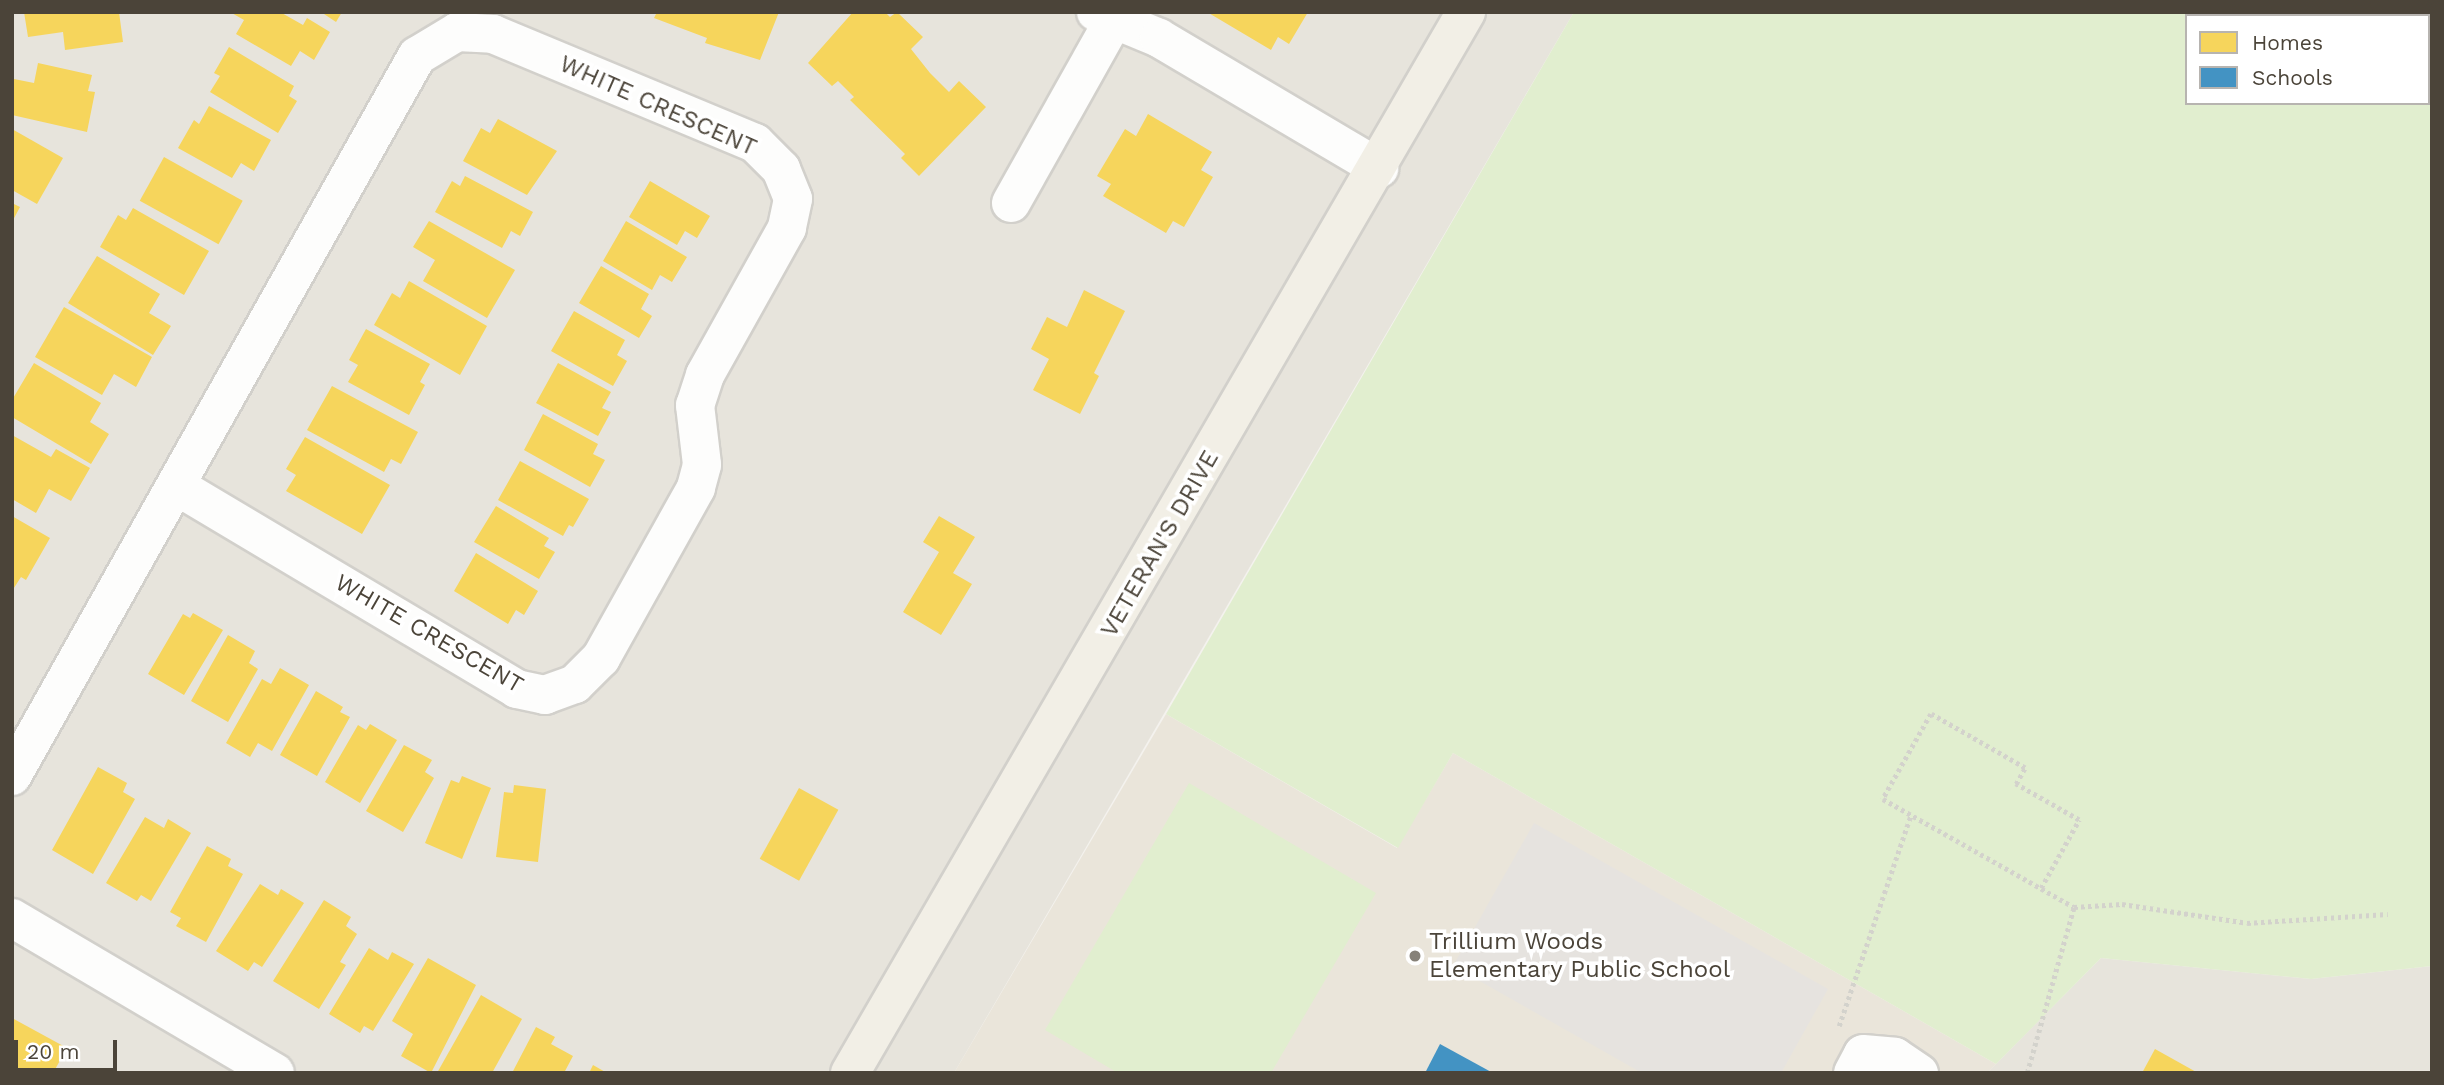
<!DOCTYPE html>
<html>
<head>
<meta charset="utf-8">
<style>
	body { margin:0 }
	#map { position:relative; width:2444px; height:1085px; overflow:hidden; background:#f4f2ee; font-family:"Work Sans",sans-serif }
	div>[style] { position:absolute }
	.residential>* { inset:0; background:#e7e4dc }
	.education>* { inset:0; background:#eae5da }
	.green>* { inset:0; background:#e1eecf }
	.parking>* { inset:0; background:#e6e3df }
	.homes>* { inset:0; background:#f6d55c; transform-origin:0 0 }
	.schools>* { inset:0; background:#4393c3 }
	.path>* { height:4.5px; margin-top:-2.25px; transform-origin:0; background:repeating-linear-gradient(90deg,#d3d2cc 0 3.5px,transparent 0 7px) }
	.roads { filter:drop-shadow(2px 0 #d2d0cb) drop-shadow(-2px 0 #d2d0cb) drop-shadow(0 2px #d2d0cb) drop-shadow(0 -2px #d2d0cb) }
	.minor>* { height:38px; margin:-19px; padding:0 19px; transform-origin:19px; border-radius:19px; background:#fdfdfc }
	.major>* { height:38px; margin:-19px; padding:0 19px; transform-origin:19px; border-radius:19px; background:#f2efe6 }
	.dots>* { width:19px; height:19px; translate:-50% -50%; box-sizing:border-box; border:4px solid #fff; border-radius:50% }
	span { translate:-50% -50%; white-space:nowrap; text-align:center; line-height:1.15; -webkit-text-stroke:7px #fff; paint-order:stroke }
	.street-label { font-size:24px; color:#4b4439 }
	.poi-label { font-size:24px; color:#4b4439 }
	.left { translate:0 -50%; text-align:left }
	.frame { position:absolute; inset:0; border:14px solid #4b4439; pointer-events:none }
	.legend { position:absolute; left:2185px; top:14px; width:245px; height:91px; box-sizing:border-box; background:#fff; border:2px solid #b7b4b0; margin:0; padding:9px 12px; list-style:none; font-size:21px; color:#4b4439 }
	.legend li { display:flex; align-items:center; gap:14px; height:35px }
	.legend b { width:35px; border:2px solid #b7b4b0 }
	.scale { position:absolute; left:14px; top:1040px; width:103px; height:32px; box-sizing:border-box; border:4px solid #4b4439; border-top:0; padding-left:9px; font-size:21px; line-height:24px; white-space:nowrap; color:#4b4439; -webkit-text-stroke:5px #fff; paint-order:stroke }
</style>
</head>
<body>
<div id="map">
	<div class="residential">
		<div style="clip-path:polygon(12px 12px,1574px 12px,954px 1073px,12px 1073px)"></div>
		<div style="clip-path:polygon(2279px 12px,2432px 12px,2432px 76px,2428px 16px)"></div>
		<div style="clip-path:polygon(2101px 958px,2311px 979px,2432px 966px,2432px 1073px,1987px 1073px)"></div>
	</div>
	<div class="education">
		<div style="clip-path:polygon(1166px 714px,1397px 848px,1453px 753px,1996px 1064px,1987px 1073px,954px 1073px)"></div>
	</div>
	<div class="green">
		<div style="clip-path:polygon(1574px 12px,2278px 12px,2287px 16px,2187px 16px,2187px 103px,2428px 103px,2428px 75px,2432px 76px,2432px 966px,2311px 979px,2101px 958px,1996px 1064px,1453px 753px,1398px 848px,1166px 714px)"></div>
		<div style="clip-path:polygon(1189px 783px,1376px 893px,1271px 1073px,1118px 1073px,1045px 1030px)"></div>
	</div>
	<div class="parking">
		<div style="clip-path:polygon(1534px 823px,1828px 989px,1781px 1073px,1642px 1073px,1453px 966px)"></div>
	</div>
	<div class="homes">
		<div style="clip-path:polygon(24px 12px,119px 12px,123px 42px,65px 50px,63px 32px,28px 37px)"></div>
		<div style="clip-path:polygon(230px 12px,280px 12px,303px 25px,307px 18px,330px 32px,314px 60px,300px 51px,291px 66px,236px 34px,244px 20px)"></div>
		<div style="clip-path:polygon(321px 12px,342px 12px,336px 22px)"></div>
		<div style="clip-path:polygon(657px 12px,779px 12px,760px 60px,705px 43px,707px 38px,654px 18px)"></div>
		<div style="clip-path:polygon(853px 12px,885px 12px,890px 17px,897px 12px,923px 37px,911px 49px,930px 73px,949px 92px,959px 81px,986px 107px,919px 176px,901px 158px,905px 154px,850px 100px,854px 97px,838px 81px,832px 86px,808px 63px)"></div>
		<div style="clip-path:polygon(1207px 12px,1308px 12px,1289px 44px,1278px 37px,1271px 50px)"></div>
		<div style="clip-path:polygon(229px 47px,294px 86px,289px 96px,297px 101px,278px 133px,210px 92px,220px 76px,214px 73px)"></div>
		<div style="clip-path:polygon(38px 63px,92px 75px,88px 91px,95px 92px,87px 132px,12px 115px,14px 79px,34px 83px)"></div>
		<div style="clip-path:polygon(209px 106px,271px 140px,254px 171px,241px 163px,232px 178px,178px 148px,194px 120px,199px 124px)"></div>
		<div style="clip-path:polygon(1148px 114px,1212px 152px,1201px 170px,1213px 177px,1184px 227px,1173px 221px,1166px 233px,1103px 196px,1111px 184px,1097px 176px,1125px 129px,1136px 136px)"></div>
		<div style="clip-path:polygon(498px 119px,557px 151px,527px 195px,463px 161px,481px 128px,490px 133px)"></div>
		<div style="clip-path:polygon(12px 129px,63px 158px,37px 204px,12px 190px)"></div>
		<div style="left:164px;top:157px;width:90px;height:50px;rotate:29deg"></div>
		<div style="clip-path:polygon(465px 176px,533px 212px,520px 236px,511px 231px,502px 248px,435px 212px,452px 181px,460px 186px)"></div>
		<div style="clip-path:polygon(650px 181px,710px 216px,697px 238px,685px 231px,677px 245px,629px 217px)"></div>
		<div style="clip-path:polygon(12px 203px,20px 207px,12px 222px)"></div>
		<div style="clip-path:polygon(133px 208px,209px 251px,184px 295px,100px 247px,118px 215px,126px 220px)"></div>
		<div style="clip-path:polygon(429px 221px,515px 270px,487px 318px,423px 281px,435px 260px,413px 247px)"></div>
		<div style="clip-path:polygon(626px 221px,687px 257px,672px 282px,660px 275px,652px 290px,603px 261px)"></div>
		<div style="clip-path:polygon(97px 256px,160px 294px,149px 313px,171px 326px,153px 355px,68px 303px)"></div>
		<div style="clip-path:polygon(601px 266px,649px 294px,641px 309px,652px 316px,639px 338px,579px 303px)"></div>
		<div style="clip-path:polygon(409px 281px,487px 326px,460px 375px,374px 325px,392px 293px,400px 298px)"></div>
		<div style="clip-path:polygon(1084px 290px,1125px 311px,1094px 373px,1099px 376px,1080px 414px,1033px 390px,1049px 359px,1031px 349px,1047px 317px,1067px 327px)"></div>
		<div style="clip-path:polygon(64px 307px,152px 357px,136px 387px,114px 374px,102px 395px,35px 357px)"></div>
		<div style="clip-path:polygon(574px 311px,625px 340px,617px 355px,627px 361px,613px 386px,551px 351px)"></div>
		<div style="clip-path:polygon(366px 329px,430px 364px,420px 382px,425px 385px,409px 415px,348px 382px,358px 365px,349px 360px)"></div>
		<div style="clip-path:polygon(34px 363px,101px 403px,90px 422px,109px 434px,91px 464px,12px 417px,12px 400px)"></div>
		<div style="clip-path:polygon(558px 363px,611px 392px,602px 408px,611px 412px,598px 436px,536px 403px)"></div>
		<div style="clip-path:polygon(332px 386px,418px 432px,401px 464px,391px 459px,384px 472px,307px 430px)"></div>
		<div style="clip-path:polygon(543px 414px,598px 444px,593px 454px,605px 460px,590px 487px,524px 450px)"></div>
		<div style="clip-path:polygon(12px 435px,51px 457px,56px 449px,90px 468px,71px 501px,49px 489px,36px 513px,12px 499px)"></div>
		<div style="clip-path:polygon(305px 437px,390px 485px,362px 534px,286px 491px,296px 475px,286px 469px)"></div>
		<div style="clip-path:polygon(520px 461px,589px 499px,573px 527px,569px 525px,563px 536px,498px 500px)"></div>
		<div style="clip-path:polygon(496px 506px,549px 538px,544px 546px,555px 552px,539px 579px,474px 542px)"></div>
		<div style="clip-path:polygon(12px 516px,50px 538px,26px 580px,21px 577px,12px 591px)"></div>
		<div style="clip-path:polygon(939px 516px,975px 537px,953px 573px,972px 584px,941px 635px,903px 612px,939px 552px,923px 542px)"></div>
		<div style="clip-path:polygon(476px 553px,538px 591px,524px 615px,516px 610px,508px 624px,454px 591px)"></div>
		<div style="clip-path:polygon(193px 613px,223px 630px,184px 695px,148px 674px,183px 614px,190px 618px)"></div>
		<div style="clip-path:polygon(228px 635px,255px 651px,249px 663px,258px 669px,228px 722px,191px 701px)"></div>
		<div style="clip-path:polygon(280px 668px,309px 685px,272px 751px,258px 743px,250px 757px,226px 743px,262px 679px,271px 684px)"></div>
		<div style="clip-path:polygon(316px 691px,343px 707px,340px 712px,350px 717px,317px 776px,280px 755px)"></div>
		<div style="clip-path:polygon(370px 724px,397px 740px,360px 803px,325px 782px,358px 725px,366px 730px)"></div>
		<div style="clip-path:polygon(404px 745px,432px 760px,425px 772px,434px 778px,403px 832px,366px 811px)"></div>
		<div style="clip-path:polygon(98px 767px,127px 783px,123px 792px,135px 799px,93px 874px,52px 850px)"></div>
		<div style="clip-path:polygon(462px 776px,491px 788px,462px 859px,425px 843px,451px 780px,459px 783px)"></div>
		<div style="clip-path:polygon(514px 785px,546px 789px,538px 862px,496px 857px,504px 792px,513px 793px)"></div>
		<div style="left:799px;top:788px;width:45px;height:81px;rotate:29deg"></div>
		<div style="clip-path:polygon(145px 817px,164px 828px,168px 819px,191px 833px,151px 901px,141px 895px,137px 901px,106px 883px)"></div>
		<div style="clip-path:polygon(207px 846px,231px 859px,228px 866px,243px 874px,206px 942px,176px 926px,181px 918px,170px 912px)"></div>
		<div style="clip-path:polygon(260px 884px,278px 895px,281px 889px,304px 903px,262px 967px,254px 962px,248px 971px,216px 951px)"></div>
		<div style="clip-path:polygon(324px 900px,351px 917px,346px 926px,357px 934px,340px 962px,346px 965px,319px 1009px,273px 981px)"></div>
		<div style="clip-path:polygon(369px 948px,388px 960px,392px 952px,414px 964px,373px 1031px,364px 1026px,360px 1033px,329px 1014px)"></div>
		<div style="clip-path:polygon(428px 958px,476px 985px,431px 1073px,401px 1056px,413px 1034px,392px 1021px)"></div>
		<div style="clip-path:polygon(481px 995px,522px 1019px,492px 1073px,437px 1073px)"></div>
		<div style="clip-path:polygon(12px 1018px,67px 1048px,53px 1073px,12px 1070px)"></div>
		<div style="clip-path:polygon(536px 1027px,555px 1037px,551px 1044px,573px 1056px,564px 1073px,512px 1073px)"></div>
		<div style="clip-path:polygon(2155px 1049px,2198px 1073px,2142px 1073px)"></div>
		<div style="clip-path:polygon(593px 1065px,607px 1073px,589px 1073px)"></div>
	</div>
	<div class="schools">
		<div style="clip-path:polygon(1440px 1044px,1493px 1073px,1425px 1073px)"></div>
	</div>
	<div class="path">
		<div style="left:2041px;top:888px;width:78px;rotate:-60.8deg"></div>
		<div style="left:2079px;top:820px;width:73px;rotate:-150.3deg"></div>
		<div style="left:2016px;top:784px;width:18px;rotate:-61deg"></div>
		<div style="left:2025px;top:768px;width:108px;rotate:-150.1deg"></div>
		<div style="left:1931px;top:714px;width:98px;rotate:119.5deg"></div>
		<div style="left:1883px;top:799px;width:219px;rotate:29.5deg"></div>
		<div style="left:1839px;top:1026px;width:223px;rotate:-71.2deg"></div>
		<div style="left:2027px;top:1073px;width:173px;rotate:-74.2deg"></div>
		<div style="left:2074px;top:907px;width:48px;rotate:-3.6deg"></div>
		<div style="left:2122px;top:904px;width:126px;rotate:8.6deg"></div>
		<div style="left:2247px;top:923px;width:141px;rotate:-3.7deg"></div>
	</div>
	<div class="roads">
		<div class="minor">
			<div style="left:1096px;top:12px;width:68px;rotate:22.4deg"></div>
			<div style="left:1159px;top:38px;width:256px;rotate:30.6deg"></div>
			<div style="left:1011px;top:203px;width:219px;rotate:-60.7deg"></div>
			<div style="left:12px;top:776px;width:826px;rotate:-60.64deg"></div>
			<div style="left:417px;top:56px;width:47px;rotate:-31deg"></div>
			<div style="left:457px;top:32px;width:36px;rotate:3deg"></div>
			<div style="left:493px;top:34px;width:284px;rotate:22.6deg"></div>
			<div style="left:755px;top:143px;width:37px;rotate:45deg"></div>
			<div style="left:781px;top:169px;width:32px;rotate:68deg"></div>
			<div style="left:793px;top:199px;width:30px;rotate:102deg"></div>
			<div style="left:787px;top:228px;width:168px;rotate:119.2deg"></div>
			<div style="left:705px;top:375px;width:32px;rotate:108deg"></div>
			<div style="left:695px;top:405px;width:60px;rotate:83.3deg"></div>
			<div style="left:702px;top:465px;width:24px;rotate:105deg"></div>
			<div style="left:696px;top:488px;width:195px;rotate:119.2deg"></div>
			<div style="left:601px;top:658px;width:37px;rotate:135deg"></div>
			<div style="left:575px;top:684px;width:32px;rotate:160deg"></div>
			<div style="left:545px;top:695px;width:29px;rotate:-168deg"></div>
			<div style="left:517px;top:689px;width:396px;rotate:-149.2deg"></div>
			<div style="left:12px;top:918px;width:305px;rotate:30.5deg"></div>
			<div style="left:1853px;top:1073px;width:21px;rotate:-62deg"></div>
			<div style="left:1863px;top:1054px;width:32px;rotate:5deg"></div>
			<div style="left:1895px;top:1057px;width:29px;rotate:34deg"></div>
		</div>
		<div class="major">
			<div style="left:850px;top:1073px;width:1227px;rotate:-59.86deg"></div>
		</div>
	</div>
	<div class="dots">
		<div style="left:1415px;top:956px;background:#868178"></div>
	</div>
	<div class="street-label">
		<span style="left:658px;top:106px;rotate:24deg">WHITE CRESCENT</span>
		<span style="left:1160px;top:544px;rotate:-60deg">VETERAN'S DRIVE</span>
		<span style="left:429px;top:634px;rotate:30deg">WHITE CRESCENT</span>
	</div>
	<div class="poi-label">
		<span class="left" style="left:1429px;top:956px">Trillium Woods<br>Elementary Public School</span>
	</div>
	<div class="frame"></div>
	<ul class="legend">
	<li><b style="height:19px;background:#f6d55c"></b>Homes</li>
	<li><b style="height:19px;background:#4393c3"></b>Schools</li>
	</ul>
	<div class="scale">20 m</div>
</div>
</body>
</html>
